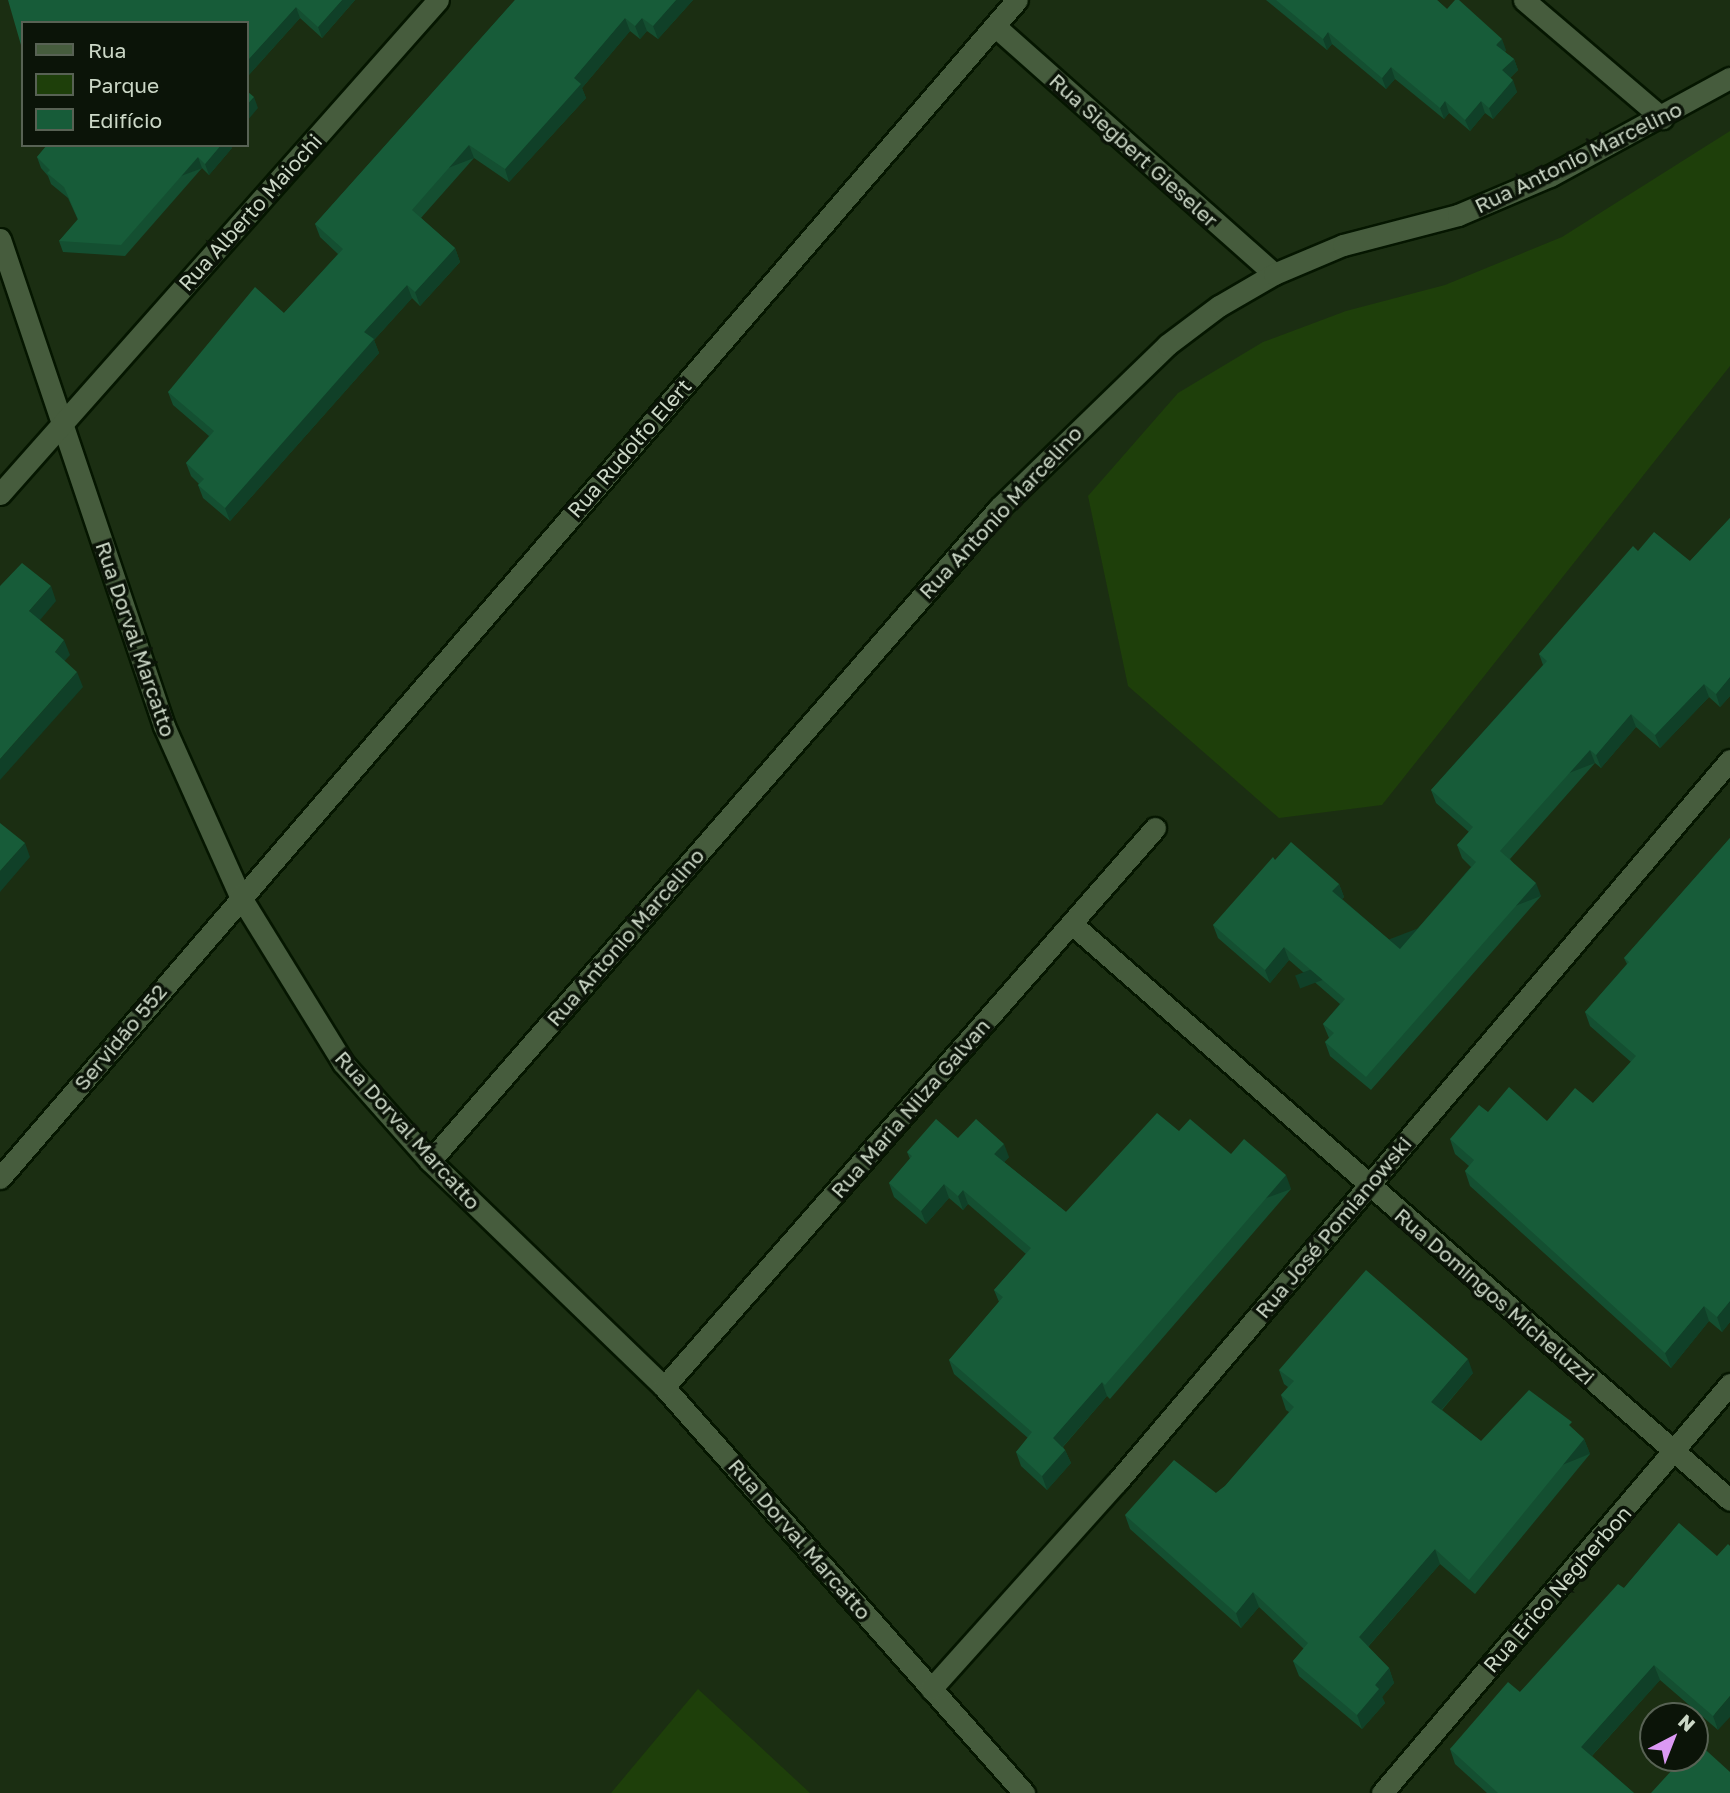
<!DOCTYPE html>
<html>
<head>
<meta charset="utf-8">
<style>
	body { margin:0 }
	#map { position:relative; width:1730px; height:1793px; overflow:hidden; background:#1b2e12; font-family:"Golos Text",sans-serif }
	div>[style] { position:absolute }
	.green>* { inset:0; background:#1e3f0a }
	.roads { filter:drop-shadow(2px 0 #051600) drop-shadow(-2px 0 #051600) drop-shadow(0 2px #051600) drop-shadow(0 -2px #051600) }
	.street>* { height:21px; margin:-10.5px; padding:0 10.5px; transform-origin:10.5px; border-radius:10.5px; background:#465c3d }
	.wall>* { inset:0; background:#144f31 }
	.shaded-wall>* { inset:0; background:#104028; transform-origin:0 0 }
	.building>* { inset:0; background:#175c39 }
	span { translate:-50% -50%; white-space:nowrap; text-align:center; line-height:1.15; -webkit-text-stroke:7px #0b1408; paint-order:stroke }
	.street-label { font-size:21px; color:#cbd7c6 }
	.legend { position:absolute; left:21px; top:21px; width:228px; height:126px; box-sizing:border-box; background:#0b1408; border:2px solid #586254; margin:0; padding:9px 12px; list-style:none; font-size:21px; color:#cbd7c6 }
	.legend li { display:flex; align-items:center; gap:14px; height:35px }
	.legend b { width:35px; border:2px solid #586254 }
	.north { position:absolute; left:1639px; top:1702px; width:70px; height:70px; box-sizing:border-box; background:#0b1408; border:2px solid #586254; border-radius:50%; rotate:42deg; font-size:19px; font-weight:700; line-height:28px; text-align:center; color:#cbd7c6 }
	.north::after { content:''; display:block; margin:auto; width:24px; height:32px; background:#dc99f4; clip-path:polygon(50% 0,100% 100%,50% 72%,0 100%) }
</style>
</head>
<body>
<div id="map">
	<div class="green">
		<div style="clip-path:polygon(1730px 131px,1730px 366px,1382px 805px,1279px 818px,1128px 686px,1088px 496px,1178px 393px,1263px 342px,1346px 311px,1445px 285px,1562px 237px)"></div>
		<div style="clip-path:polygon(698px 1689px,810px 1793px,611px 1793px)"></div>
	</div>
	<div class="roads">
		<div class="street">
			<div style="left:1524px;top:0;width:182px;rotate:40.5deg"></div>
			<div style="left:995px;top:26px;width:373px;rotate:41.6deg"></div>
			<div style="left:0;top:239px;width:514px;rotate:71.39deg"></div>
			<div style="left:164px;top:726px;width:186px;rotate:65.9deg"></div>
			<div style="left:240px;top:896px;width:196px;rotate:58.3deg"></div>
			<div style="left:343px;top:1063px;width:131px;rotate:48.4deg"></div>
			<div style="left:430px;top:1161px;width:325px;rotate:44deg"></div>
			<div style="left:664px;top:1387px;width:543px;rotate:48.44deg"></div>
			<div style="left:0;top:494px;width:660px;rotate:-48.44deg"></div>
			<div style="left:1072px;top:924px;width:874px;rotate:41.2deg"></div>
			<div style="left:430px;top:1161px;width:866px;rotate:-48.93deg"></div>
			<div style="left:999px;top:508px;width:234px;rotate:-44.1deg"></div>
			<div style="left:1167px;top:345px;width:65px;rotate:-36.9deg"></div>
			<div style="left:1219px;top:306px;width:64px;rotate:-30.2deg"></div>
			<div style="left:1274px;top:274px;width:75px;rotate:-22.8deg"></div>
			<div style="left:1343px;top:245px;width:119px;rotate:-14.6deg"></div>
			<div style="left:1458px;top:215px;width:100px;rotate:-23deg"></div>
			<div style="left:1550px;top:176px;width:205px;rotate:-28.6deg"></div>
			<div style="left:0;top:1178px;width:1556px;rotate:-49.2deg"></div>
			<div style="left:664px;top:1387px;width:744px;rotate:-48.71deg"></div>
			<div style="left:931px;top:1689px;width:278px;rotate:-48.1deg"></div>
			<div style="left:1117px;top:1482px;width:947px;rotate:-49.67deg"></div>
			<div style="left:1382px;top:1793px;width:537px;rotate:-49.61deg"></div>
		</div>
	</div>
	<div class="wall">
		<div style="clip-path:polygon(8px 0,355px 0,322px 38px,300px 18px,247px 77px,247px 23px)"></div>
		<div style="clip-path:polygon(515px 0,693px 0,658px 39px,647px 31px,640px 39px,630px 31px,582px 88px,586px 98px,509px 182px,474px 158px,421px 218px,455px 248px,460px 262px,420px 306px,412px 298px,374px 340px,379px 353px,230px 521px,203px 498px,198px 485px,199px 484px,191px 476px,186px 463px,209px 436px,173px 405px,168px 392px,284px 313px,338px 254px,320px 237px,315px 224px)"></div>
		<div style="clip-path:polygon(1266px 0,1437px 0,1447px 9px,1506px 50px,1505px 52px,1514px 59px,1518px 70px,1510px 78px,1517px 92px,1493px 119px,1485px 113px,1470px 131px,1449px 113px,1444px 119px,1395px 79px,1386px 89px,1332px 44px,1327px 50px)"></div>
		<div style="clip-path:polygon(47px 145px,231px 145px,232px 148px,209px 175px,202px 168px,125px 256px,63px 252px,59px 241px,78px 220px,68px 198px,51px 184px,48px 176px,41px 168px,37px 157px)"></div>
		<div style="clip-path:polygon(1730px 518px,1730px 696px,1720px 707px,1709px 697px,1660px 748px,1636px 727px,1601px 768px,1595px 763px,1510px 859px,1541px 896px,1371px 1090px,1330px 1056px,1325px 1042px,1329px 1038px,1323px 1024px,1340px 1004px,1289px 960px,1270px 983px,1218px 938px,1213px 925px,1275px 860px,1339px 884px,1344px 897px,1342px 899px,1400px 949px,1471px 867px,1462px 858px,1457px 845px,1469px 832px,1436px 803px,1431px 790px,1543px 665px,1539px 654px,1638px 551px,1690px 561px)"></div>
		<div style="clip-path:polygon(1730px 838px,1730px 1322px,1722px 1332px,1709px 1321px,1671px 1368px,1470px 1186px,1465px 1171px,1469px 1166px,1455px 1154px,1450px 1139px,1488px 1112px,1547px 1121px,1593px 1103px,1631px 1062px,1590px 1026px,1585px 1012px,1627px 964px,1624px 958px)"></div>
		<div style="clip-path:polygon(1179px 1131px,1231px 1154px,1291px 1189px,1110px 1399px,1107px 1396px,1063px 1447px,1065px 1450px,1071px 1463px,1047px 1490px,1021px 1466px,1016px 1452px,1028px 1438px,954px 1374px,949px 1360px,999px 1302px,994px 1290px,1026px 1254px,968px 1204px,963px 1210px,949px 1198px,926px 1224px,894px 1197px,889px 1183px,910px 1159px,907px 1152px,958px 1138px,1009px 1157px,1004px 1162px,1066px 1212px)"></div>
		<div style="clip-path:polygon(1279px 1370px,1473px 1373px,1442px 1410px,1481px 1441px,1574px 1430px,1584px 1439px,1590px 1454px,1475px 1594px,1440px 1564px,1368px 1647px,1389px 1668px,1394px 1683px,1382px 1697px,1385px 1703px,1362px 1729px,1299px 1676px,1293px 1661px,1304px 1649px,1259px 1607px,1241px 1628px,1130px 1529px,1125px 1515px,1216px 1493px,1225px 1486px,1289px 1412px,1286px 1410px,1281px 1395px,1288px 1387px,1284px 1384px)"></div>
		<div style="clip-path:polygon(1679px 1523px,1718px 1730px,1660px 1680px,1592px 1756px,1634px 1793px,1487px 1793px,1455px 1764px,1450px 1749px,1520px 1692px,1624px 1588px)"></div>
	</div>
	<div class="shaded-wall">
		<div style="clip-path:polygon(342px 0,355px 0,322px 38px,318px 27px)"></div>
		<div style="clip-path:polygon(676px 0,693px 0,658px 39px,653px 26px)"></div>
		<div style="clip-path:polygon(296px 7px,300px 18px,247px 77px,247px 61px)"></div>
		<div style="clip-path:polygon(625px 18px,630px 31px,582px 88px,586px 98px,509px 182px,505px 169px,574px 78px)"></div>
		<div style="clip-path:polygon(642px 18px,647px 31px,640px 39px,635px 26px)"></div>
		<div style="clip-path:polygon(1328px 32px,1332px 44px,1327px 50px,1323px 39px)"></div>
		<div style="clip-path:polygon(1502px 39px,1506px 50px,1501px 56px,1496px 45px)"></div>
		<div style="clip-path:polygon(1514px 59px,1518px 70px,1507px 81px,1502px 70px)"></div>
		<div style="clip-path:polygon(1391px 67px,1395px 79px,1386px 89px,1382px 78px)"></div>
		<div style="clip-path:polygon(1513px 80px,1517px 92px,1493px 119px,1489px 108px)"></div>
		<div style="clip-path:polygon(254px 97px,258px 108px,247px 121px,247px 105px)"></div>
		<div style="clip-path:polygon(1445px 101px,1449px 113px,1444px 119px,1440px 108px)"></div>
		<div style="clip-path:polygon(1481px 101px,1485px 113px,1470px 131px,1465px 120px)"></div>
		<div style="clip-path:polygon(221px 145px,231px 145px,232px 148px,209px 175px,205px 164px)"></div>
		<div style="left:469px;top:145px;width:14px;height:86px;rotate:69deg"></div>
		<div style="left:198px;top:157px;width:12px;height:117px;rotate:70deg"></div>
		<div style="clip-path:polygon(455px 248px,460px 262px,420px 306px,415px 292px)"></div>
		<div style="clip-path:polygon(407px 285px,412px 298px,374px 340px,379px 353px,230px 521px,225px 508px,364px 332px)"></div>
		<div style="clip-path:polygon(51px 586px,56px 601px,35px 626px,29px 611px)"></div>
		<div style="clip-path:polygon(64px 640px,70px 655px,60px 666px,55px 652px)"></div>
		<div style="clip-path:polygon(77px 672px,83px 687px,0 780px,0 759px)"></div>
		<div style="clip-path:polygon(1730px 677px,1730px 696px,1720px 707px,1716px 694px)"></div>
		<div style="clip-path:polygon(1704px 684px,1709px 697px,1660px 748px,1655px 735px)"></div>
		<div style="clip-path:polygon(1631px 714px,1636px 727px,1601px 768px,1596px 755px)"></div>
		<div style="left:1590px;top:750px;width:14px;height:135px;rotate:69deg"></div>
		<div style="clip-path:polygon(25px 843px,30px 857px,0 892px,0 871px)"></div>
		<div style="left:1536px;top:883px;width:14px;height:258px;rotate:69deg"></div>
		<div style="clip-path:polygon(1339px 884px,1344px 897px,1337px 905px,1332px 891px)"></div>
		<div style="clip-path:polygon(1284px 947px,1289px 960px,1270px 983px,1265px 970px)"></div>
		<div style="clip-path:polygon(1004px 1144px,1009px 1157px,999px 1168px,994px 1154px)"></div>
		<div style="left:1286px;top:1175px;width:15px;height:277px;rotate:70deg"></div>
		<div style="clip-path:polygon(944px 1184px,949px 1198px,926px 1224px,921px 1211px)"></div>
		<div style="clip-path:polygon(963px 1190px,968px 1204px,963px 1210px,958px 1196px)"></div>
		<div style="clip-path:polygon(1730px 1301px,1730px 1322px,1722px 1332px,1717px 1317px)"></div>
		<div style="clip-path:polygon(1704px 1306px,1709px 1321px,1671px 1368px,1665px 1353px)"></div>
		<div style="clip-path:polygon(1468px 1359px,1473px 1373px,1436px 1416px,1431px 1402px)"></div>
		<div style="clip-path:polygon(1102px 1382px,1107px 1396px,1058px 1452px,1053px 1438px)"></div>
		<div style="left:1584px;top:1439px;width:16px;height:182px;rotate:68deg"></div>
		<div style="clip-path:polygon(1065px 1450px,1071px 1463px,1047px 1490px,1042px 1476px)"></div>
		<div style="clip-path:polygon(1435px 1549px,1440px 1564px,1364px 1651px,1359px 1637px)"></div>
		<div style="clip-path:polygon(1253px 1592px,1259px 1607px,1241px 1628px,1236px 1613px)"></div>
		<div style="clip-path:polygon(1654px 1665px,1660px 1680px,1587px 1761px,1581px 1747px)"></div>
		<div style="clip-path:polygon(1389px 1668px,1394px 1683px,1382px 1697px,1385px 1703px,1362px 1729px,1357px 1715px,1375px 1685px)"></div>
		<div style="clip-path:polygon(1730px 1696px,1730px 1717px,1718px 1730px,1713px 1716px)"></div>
	</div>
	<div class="building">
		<div style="clip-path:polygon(8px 0,342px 0,318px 27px,296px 7px,247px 61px,247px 23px,23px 23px,23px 52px)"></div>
		<div style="clip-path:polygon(515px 0,676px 0,653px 26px,642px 18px,635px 26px,625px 18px,574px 78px,581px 84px,505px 169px,469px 145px,412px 210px,455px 248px,415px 292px,407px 285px,364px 332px,374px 339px,225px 508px,198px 485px,204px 479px,186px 463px,214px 431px,168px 392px,255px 287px,284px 313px,343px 249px,315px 224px)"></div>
		<div style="clip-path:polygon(1276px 0,1437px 0,1447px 9px,1455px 0,1459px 0,1502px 39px,1496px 45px,1514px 59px,1502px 70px,1513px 80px,1489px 108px,1481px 101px,1465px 120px,1445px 101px,1440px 108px,1391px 67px,1382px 78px,1328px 32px,1323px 39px)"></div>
		<div style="clip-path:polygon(247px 91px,254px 97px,247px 105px)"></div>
		<div style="clip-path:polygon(47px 145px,221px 145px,205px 164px,198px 157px,121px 245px,59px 241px,78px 219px,64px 187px,47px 173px,50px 170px,37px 157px)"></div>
		<div style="clip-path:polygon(1730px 518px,1730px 677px,1716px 694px,1704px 684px,1655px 735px,1631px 714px,1596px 755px,1590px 750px,1500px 851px,1536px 883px,1366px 1077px,1325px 1042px,1334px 1033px,1323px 1024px,1345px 999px,1284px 947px,1265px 970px,1213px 925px,1273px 857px,1275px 860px,1291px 842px,1339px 884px,1332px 891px,1400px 949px,1476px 862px,1457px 845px,1473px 827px,1431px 790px,1547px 661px,1539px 654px,1633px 546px,1638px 551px,1654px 532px,1690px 561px)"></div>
		<div style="clip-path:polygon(22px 563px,51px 586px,29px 611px,64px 640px,55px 652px,77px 672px,0 759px,0 586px)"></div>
		<div style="clip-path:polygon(0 823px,25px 843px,0 871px)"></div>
		<div style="clip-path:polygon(1730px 838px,1730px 1301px,1717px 1317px,1704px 1306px,1665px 1353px,1465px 1171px,1474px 1160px,1450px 1139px,1479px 1105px,1488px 1112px,1509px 1087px,1547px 1121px,1575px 1088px,1593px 1103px,1636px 1056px,1585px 1012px,1629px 962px,1624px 958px)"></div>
		<div style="clip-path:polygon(1157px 1113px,1179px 1131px,1190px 1119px,1231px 1154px,1244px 1139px,1286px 1175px,1105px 1385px,1102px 1382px,1053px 1438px,1065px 1450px,1042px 1476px,1016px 1452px,1032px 1432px,949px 1360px,1003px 1297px,994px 1290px,1031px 1248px,963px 1190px,958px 1196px,944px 1184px,921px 1211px,889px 1183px,912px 1156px,907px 1152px,936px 1119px,958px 1138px,976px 1119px,1004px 1144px,994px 1154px,1066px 1212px)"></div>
		<div style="clip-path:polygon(1366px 1270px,1468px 1359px,1431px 1402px,1481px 1441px,1529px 1390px,1572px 1422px,1569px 1425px,1584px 1439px,1469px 1580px,1435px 1549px,1359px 1637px,1389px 1668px,1375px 1685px,1379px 1689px,1357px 1715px,1293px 1661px,1308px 1643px,1253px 1592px,1236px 1613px,1125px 1515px,1174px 1460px,1216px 1493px,1225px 1486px,1294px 1407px,1281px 1395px,1294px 1381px,1279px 1370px)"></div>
		<div style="clip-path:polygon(1679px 1523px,1717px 1556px,1728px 1544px,1730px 1546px,1730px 1696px,1713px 1716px,1654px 1665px,1581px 1747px,1634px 1793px,1498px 1793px,1450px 1749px,1508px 1682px,1520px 1692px,1618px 1584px,1624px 1588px)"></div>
		<div style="clip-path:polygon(1697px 1742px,1730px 1772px,1730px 1793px,1651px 1793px,1683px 1758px,1695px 1758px,1695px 1744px)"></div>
	</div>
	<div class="street-label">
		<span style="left:1134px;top:150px;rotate:42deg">Rua Siegbert Gieseler</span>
		<span style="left:1578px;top:157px;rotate:-26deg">Rua Antonio Marcelino</span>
		<span style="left:250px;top:212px;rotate:-48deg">Rua Alberto Maiochi</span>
		<span style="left:629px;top:448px;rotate:-49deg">Rua Rudolfo Elert</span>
		<span style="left:1000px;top:512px;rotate:-47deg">Rua Antonio Marcelino</span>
		<span style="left:136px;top:639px;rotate:71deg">Rua Dorval Marcatto</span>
		<span style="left:625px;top:937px;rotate:-49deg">Rua Antonio Marcelino</span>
		<span style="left:120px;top:1037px;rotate:-50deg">Servidão 552</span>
		<span style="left:910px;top:1108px;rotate:-49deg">Rua Maria Nilza Galvan</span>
		<span style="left:408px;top:1130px;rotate:48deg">Rua Dorval Marcatto</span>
		<span style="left:1333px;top:1227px;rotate:-50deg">Rua José Pomianowski</span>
		<span style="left:1495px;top:1296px;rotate:41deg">Rua Domingos Micheluzzi</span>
		<span style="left:800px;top:1539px;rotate:49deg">Rua Dorval Marcatto</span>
		<span style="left:1557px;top:1589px;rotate:-49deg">Rua Erico Negherbon</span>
	</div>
	<ul class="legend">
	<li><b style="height:9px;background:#465c3d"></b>Rua</li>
	<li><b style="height:19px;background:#1e3f0a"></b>Parque</li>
	<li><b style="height:19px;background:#175c39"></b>Edifício</li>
	</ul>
	<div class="north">N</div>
</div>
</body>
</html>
